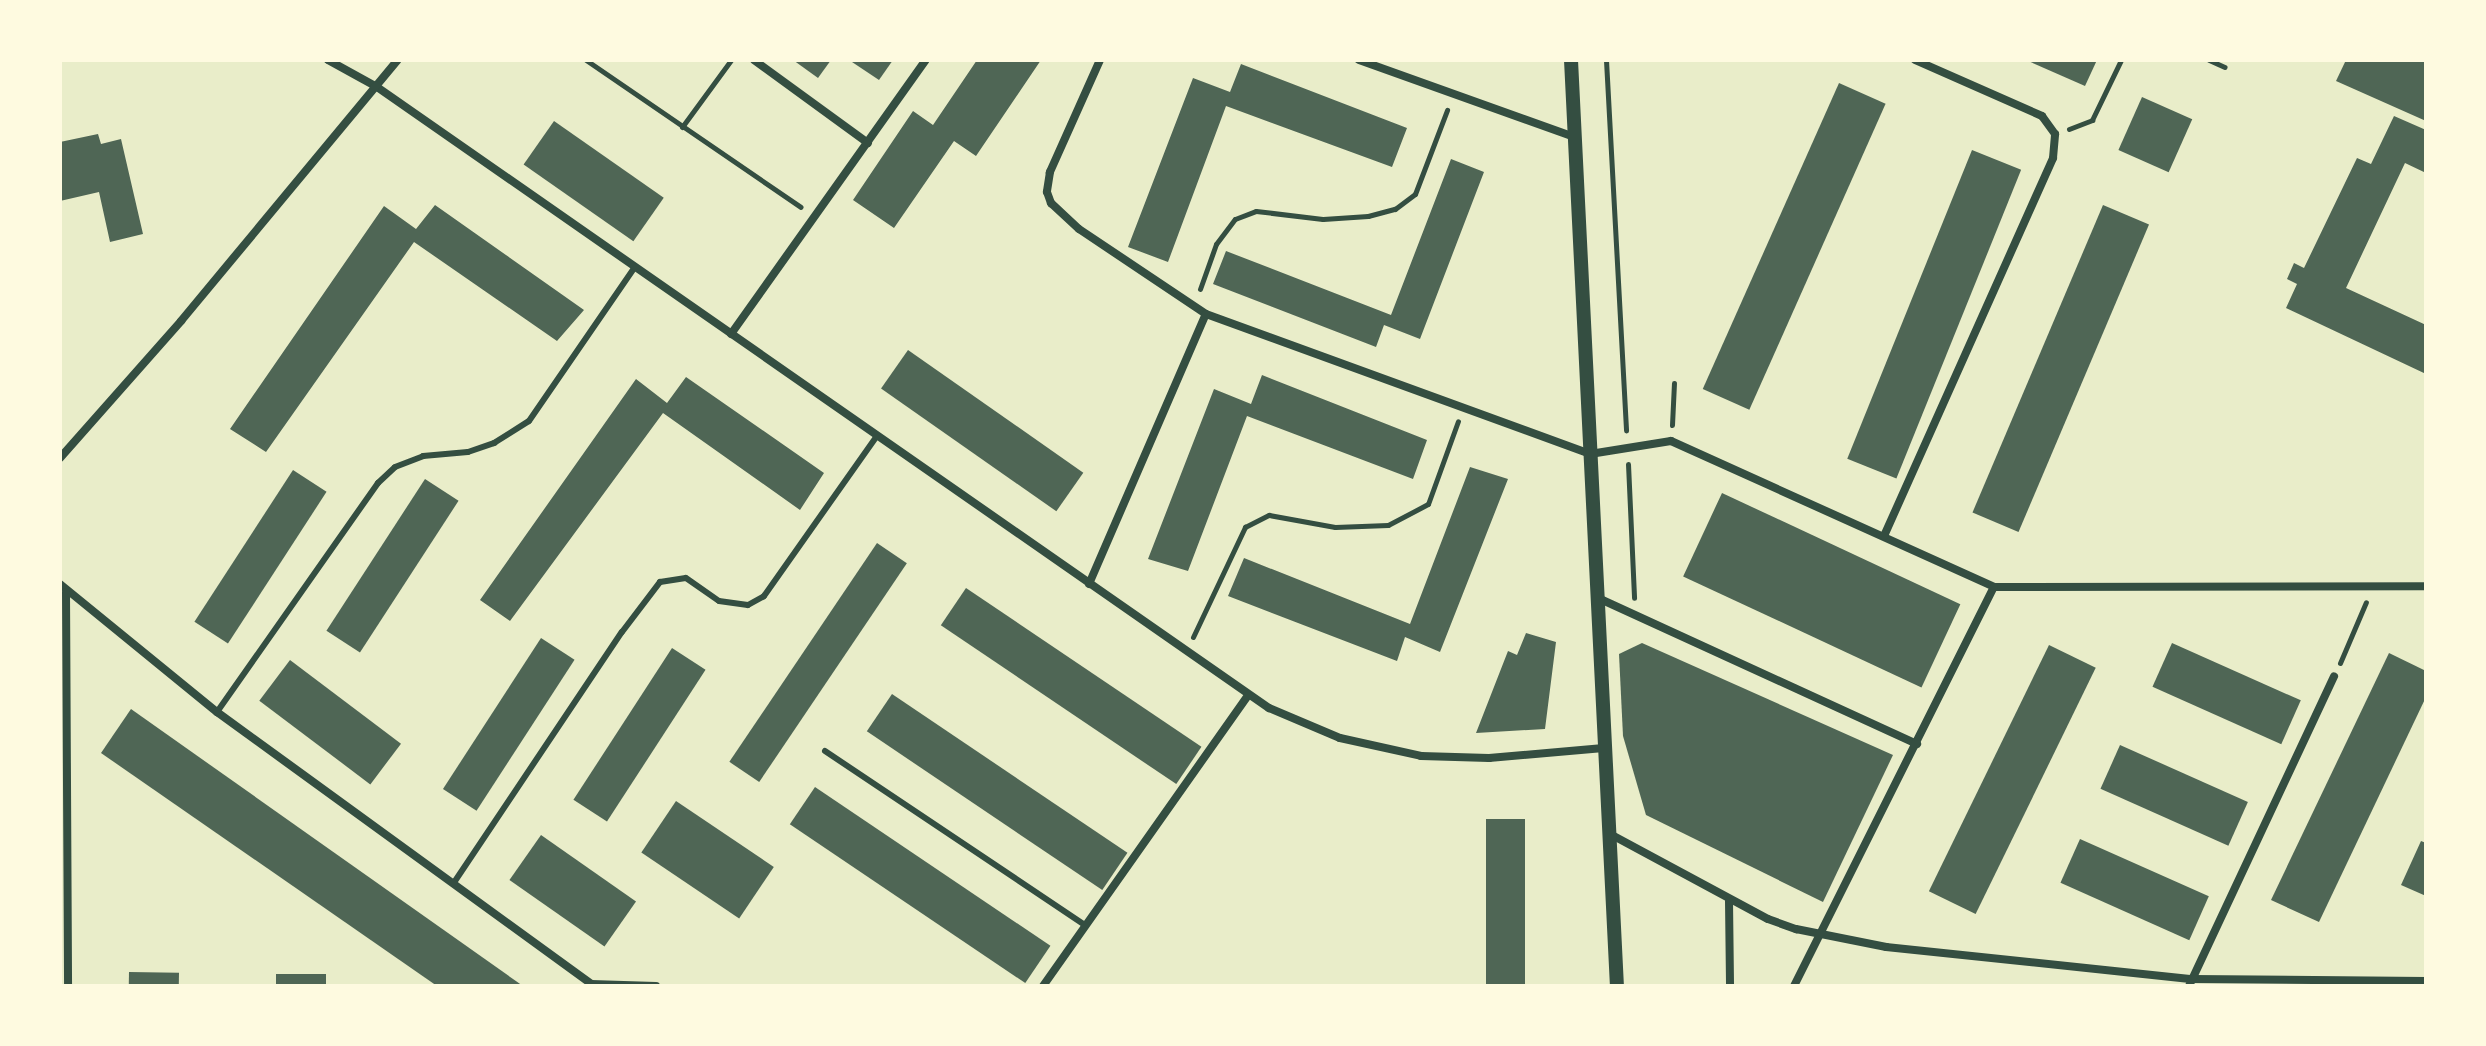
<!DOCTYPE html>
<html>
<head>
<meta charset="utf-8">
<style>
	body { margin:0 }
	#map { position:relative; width:2486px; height:1046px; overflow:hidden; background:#e9edc9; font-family:"Public Sans",sans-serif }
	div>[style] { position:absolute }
	.building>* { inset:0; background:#4f6655; transform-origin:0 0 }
	.path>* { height:5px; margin:-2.5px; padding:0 2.5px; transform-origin:2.5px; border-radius:2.5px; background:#344e41 }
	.service>* { height:6px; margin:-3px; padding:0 3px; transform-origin:3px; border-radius:3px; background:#344e41 }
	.minor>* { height:8px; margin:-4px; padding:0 4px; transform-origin:4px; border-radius:4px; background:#344e41 }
	.tertiary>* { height:14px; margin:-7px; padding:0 7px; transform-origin:7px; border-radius:7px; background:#344e41 }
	span { translate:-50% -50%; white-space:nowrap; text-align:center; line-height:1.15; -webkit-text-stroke:8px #fefae0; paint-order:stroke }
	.frame { position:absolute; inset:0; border:62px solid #fefae0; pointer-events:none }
</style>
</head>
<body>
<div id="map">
	<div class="building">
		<div style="clip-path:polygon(793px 60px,831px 60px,818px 78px)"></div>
		<div style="clip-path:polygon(849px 60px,893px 60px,879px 80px)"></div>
		<div style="clip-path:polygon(977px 60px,1041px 60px,976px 156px,954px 141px,894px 228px,853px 200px,913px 111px,933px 125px)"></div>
		<div style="clip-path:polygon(2026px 60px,2097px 60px,2085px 86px)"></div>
		<div style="clip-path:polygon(2346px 60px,2426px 60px,2426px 121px,2336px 81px)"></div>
		<div style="clip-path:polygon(1241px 64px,1407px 128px,1392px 167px,1226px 106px,1168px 262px,1128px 247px,1193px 78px,1230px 92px)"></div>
		<div style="left:1839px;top:83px;width:51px;height:335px;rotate:24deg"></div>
		<div style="left:2142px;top:97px;width:55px;height:58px;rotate:24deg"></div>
		<div style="clip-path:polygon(2394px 116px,2426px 130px,2426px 173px,2405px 163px,2346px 288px,2426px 325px,2426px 374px,2286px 308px,2297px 284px,2287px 279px,2294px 263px,2304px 268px,2357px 158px,2371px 164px)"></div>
		<div style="left:554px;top:121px;width:134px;height:53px;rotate:35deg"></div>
		<div style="clip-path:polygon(98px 134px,101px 144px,121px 139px,143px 234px,110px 242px,99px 192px,60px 201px,60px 142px)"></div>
		<div style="left:1972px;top:150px;width:53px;height:333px;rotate:22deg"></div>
		<div style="clip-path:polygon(1451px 159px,1484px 172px,1420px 339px,1384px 325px,1376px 347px,1213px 284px,1226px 251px,1391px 315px)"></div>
		<div style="clip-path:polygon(435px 205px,584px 310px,557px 341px,414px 242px,266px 452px,230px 429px,384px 206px,416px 229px)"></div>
		<div style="left:2103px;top:205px;width:50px;height:334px;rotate:23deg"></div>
		<div style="left:908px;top:350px;width:214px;height:47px;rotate:35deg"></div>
		<div style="clip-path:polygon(1262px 375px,1427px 440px,1413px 479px,1247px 416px,1188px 571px,1148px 559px,1214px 389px,1251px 404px)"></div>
		<div style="clip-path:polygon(686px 377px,824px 473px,800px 510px,663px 413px,510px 621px,480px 600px,636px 379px,667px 403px)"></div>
		<div style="clip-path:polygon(1470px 467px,1508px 479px,1440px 652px,1405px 637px,1397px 661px,1228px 596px,1244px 558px,1410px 624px)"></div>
		<div style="left:293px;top:470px;width:40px;height:181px;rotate:33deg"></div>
		<div style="left:425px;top:479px;width:40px;height:181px;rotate:33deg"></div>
		<div style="left:1722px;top:493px;width:263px;height:92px;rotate:25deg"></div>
		<div style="left:877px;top:543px;width:36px;height:264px;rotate:34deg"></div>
		<div style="left:966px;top:588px;width:284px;height:45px;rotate:34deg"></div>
		<div style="clip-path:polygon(1526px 633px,1556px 642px,1545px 729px,1476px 733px,1508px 651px,1517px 655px)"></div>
		<div style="left:541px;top:638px;width:40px;height:180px;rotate:33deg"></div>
		<div style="clip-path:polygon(1642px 643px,1893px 755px,1823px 902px,1646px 815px,1623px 736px,1619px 654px)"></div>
		<div style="left:2172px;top:643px;width:141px;height:48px;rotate:24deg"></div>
		<div style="left:2049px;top:645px;width:52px;height:274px;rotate:26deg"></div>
		<div style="left:672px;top:648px;width:40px;height:181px;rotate:33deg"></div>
		<div style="clip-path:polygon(2389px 653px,2426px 671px,2426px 697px,2319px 922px,2271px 900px)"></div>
		<div style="left:290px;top:660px;width:139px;height:51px;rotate:37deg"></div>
		<div style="left:892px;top:694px;width:284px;height:45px;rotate:34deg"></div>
		<div style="clip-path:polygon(131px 709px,523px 986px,437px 986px,101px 753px)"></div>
		<div style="left:2120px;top:745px;width:140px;height:48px;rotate:24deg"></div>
		<div style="left:815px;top:787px;width:284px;height:45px;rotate:34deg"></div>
		<div style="left:676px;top:801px;width:118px;height:62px;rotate:34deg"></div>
		<div style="left:1525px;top:819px;width:167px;height:39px;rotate:90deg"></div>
		<div style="left:541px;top:835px;width:116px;height:55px;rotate:35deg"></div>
		<div style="left:2080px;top:839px;width:141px;height:48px;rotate:24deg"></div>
		<div style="clip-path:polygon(2421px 841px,2426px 843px,2426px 896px,2401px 885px)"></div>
		<div style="left:129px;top:972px;width:50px;height:14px;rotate:1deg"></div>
		<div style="left:326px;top:974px;width:12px;height:50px;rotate:90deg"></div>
	</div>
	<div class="path">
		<div style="left:586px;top:60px;width:260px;rotate:34.4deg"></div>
		<div style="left:1606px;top:60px;width:371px;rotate:86.9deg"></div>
		<div style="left:2209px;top:60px;width:17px;rotate:24deg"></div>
		<div style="left:682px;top:127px;width:83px;rotate:-53.8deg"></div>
		<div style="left:2069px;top:129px;width:25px;rotate:-21deg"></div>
		<div style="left:2092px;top:120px;width:67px;rotate:-64.2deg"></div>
		<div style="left:1200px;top:289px;width:48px;rotate:-70.4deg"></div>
		<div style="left:1216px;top:244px;width:31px;rotate:-53deg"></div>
		<div style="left:1235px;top:219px;width:22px;rotate:-21deg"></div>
		<div style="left:1256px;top:211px;width:67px;rotate:6.8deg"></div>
		<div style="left:1323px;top:219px;width:45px;rotate:-3.8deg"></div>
		<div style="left:1368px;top:216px;width:28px;rotate:-15deg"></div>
		<div style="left:1395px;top:209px;width:25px;rotate:-37deg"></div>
		<div style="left:1415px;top:194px;width:90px;rotate:-69.1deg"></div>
		<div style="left:1672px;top:425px;width:42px;rotate:-87.3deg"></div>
		<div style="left:1628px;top:464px;width:134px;rotate:87.4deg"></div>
		<div style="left:1193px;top:637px;width:122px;rotate:-64.7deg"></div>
		<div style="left:1245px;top:527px;width:27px;rotate:-27deg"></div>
		<div style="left:1269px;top:515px;width:67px;rotate:10.3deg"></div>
		<div style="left:1335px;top:527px;width:53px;rotate:-2.2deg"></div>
		<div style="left:1388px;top:525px;width:45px;rotate:-27.7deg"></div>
		<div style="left:1428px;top:504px;width:88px;rotate:-70.1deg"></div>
		<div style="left:2340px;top:663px;width:66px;rotate:-66.9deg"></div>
	</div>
	<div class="service">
		<div style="left:217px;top:712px;width:280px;rotate:-54.9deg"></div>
		<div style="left:378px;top:483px;width:23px;rotate:-43deg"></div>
		<div style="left:395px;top:467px;width:30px;rotate:-21deg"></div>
		<div style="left:423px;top:456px;width:45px;rotate:-5.1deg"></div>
		<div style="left:468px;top:452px;width:28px;rotate:-19deg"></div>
		<div style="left:494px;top:443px;width:41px;rotate:-32.2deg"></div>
		<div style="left:529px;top:421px;width:186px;rotate:-55.5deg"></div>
		<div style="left:825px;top:751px;width:314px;rotate:33.8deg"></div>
		<div style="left:453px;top:884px;width:303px;rotate:-56.2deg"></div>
		<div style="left:622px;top:632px;width:63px;rotate:-52.8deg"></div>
		<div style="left:660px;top:582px;width:26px;rotate:-9deg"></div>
		<div style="left:686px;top:578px;width:40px;rotate:34.9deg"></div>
		<div style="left:719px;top:601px;width:29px;rotate:8deg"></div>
		<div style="left:748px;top:605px;width:18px;rotate:-29deg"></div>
		<div style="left:764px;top:596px;width:194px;rotate:-54.8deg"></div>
	</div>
	<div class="minor">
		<div style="left:328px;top:60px;width:56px;rotate:28.9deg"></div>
		<div style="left:377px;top:87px;width:1087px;rotate:34.85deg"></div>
		<div style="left:1269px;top:708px;width:77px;rotate:22.9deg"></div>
		<div style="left:1340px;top:738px;width:83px;rotate:12.5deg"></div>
		<div style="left:1421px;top:756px;width:68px;rotate:1.7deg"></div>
		<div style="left:1489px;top:758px;width:115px;rotate:-5deg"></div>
		<div style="left:754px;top:60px;width:141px;rotate:36.1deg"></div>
		<div style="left:1100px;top:60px;width:123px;rotate:114.1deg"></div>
		<div style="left:1050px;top:172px;width:20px;rotate:99deg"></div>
		<div style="left:1047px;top:192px;width:12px;rotate:70deg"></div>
		<div style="left:1051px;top:203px;width:38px;rotate:43deg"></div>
		<div style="left:1079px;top:229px;width:153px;rotate:33.8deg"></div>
		<div style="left:1206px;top:314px;width:409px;rotate:20deg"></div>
		<div style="left:1590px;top:454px;width:82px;rotate:-9.1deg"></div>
		<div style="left:1671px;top:441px;width:354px;rotate:24.3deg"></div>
		<div style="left:1994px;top:587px;width:432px;rotate:-0.1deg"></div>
		<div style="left:1359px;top:60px;width:228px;rotate:19.7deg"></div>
		<div style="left:731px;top:334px;width:336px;rotate:-54.6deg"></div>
		<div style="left:60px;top:458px;width:183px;rotate:-48.5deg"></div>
		<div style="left:181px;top:321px;width:339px;rotate:-50.3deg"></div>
		<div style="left:1884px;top:536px;width:414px;rotate:-65.9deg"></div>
		<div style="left:2053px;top:158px;width:24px;rotate:-85deg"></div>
		<div style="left:2055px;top:134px;width:22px;rotate:-126deg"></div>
		<div style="left:2042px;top:116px;width:139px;rotate:-156.2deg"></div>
		<div style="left:60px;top:584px;width:203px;rotate:39.2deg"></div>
		<div style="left:217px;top:712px;width:462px;rotate:36deg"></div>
		<div style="left:591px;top:984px;width:65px;rotate:1.8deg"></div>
		<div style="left:1089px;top:584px;width:294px;rotate:-66.6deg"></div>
		<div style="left:66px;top:592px;width:394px;rotate:89.7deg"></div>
		<div style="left:1598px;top:598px;width:351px;rotate:24.6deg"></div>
		<div style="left:1610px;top:834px;width:179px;rotate:28.3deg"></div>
		<div style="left:1768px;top:919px;width:30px;rotate:20deg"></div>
		<div style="left:1796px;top:929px;width:92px;rotate:11.3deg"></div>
		<div style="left:1886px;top:947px;width:308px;rotate:6deg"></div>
		<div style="left:2192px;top:979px;width:234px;rotate:0.5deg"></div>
		<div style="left:1729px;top:901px;width:85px;rotate:89.3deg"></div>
		<div style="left:1043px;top:986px;width:356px;rotate:-54.8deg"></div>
		<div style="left:1794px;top:986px;width:446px;rotate:-63.4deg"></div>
		<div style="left:2189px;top:986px;width:342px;rotate:-64.9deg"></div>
	</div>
	<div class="tertiary">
		<div style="left:1571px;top:60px;width:927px;rotate:87.16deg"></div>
	</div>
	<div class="frame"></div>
</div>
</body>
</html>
